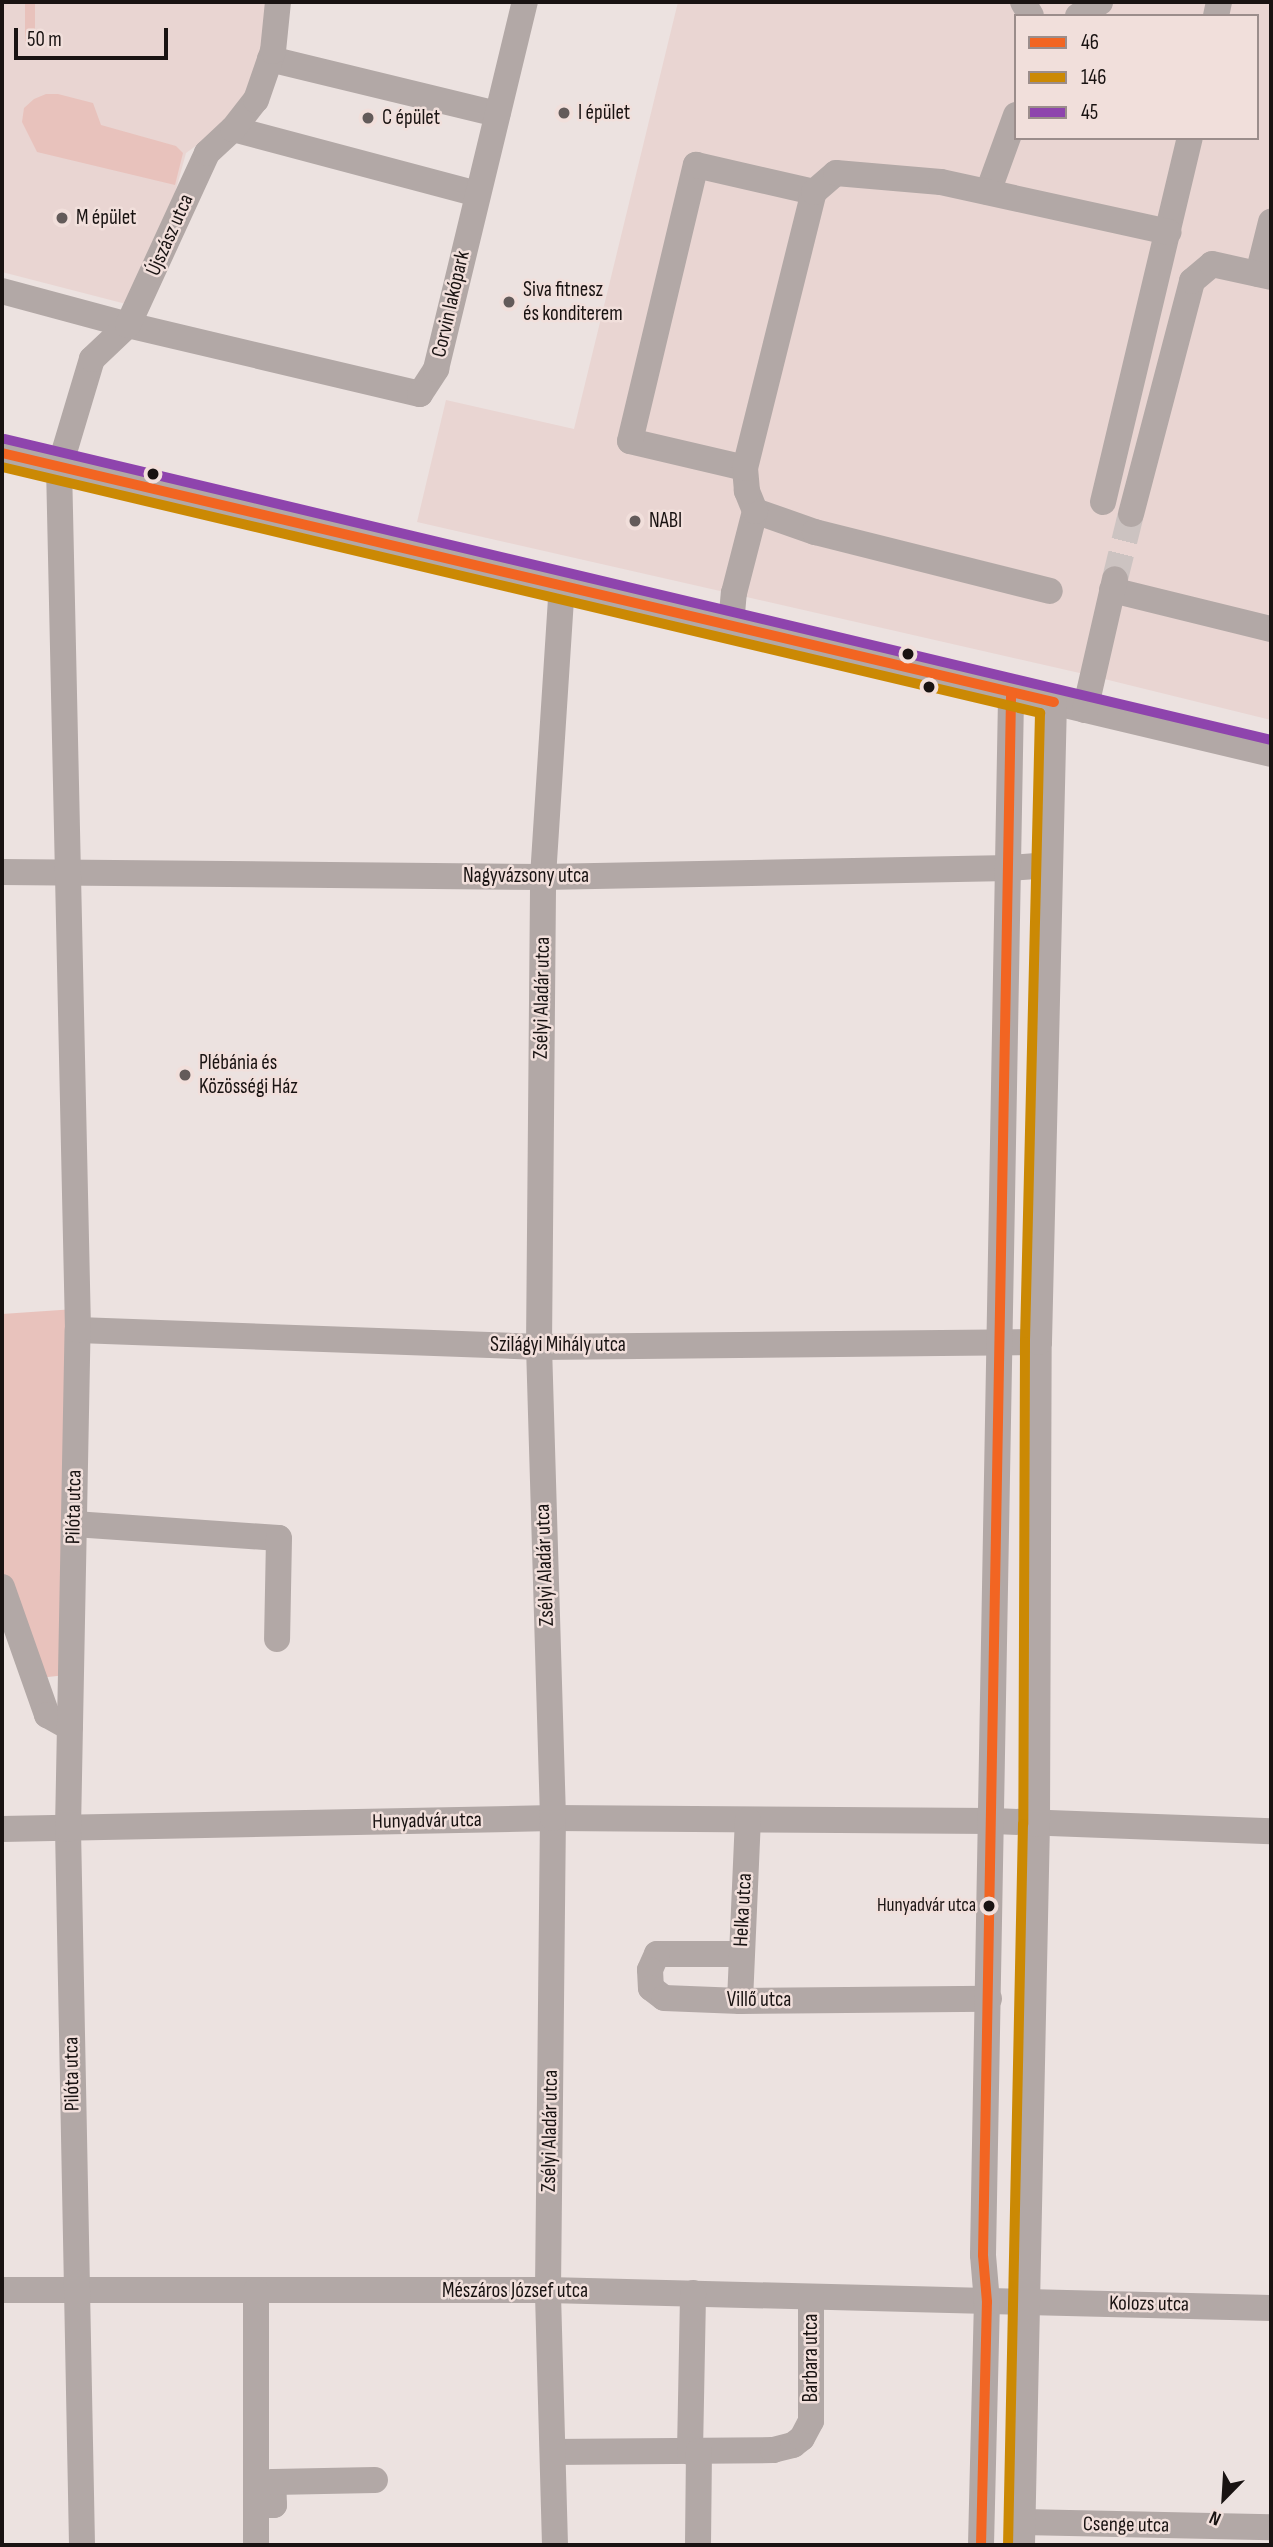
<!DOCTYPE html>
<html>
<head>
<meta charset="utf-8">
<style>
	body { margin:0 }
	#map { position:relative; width:1273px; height:2547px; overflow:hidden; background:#ece2e0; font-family:"Sofia Sans Condensed",sans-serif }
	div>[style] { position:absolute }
	.built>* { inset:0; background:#e9d5d2 }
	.green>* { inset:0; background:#e8c2bc; transform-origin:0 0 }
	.minor-tunnel>* { height:26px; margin-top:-13px; transform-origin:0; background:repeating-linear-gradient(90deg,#ccc3c1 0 26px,transparent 0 39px) }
	.minor>* { height:26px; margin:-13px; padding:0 13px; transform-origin:13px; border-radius:13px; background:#b2a8a6 }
	.bus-1>* { height:10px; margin:-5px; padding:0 5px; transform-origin:5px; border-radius:5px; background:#f26522 }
	.bus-2>* { height:10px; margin:-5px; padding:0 5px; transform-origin:5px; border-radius:5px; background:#cb8904 }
	.bus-3>* { height:10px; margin:-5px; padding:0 5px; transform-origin:5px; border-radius:5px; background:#8e44ad }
	.dots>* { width:19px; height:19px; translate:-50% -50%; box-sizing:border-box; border:4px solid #f1dfdb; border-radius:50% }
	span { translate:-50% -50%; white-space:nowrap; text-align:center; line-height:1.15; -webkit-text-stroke:5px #f1dfdb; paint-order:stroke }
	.bus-label { font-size:19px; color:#191312 }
	.right { translate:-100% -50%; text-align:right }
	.poi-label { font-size:21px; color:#191312 }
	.left { translate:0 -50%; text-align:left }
	.street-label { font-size:21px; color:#191312 }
	.frame { position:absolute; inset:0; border:4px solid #191312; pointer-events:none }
	.legend { position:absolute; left:1014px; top:14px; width:245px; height:126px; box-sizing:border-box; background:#f1dfdb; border:2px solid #9b8d8b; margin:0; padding:9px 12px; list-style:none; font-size:21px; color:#191312 }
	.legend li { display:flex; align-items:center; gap:14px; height:35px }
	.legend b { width:35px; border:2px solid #9b8d8b }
	.north { position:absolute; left:1189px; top:2463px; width:70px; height:70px; -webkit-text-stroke:5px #f1dfdb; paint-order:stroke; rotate:204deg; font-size:19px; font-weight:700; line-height:28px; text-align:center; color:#191312 }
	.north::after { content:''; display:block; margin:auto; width:24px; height:32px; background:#191312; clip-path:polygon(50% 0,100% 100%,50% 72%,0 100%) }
	.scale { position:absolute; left:14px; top:28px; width:154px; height:32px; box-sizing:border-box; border:4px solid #191312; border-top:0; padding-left:9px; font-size:21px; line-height:24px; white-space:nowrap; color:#191312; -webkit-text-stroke:5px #f1dfdb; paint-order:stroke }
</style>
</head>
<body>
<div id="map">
	<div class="built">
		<div style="clip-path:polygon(2px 2px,270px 2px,263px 51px,246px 99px,225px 125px,186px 153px,166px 226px,130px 305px,2px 272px)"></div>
		<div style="clip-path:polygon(evenodd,678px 2px,1271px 2px,1271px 720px,1084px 674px,417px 522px,446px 400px,574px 429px,678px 2px,1016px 16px,1257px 16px,1257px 138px,1016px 138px,1016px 16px)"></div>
	</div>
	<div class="green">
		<div style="left:25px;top:2px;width:10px;height:42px"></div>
		<div style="clip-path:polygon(46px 94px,58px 94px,93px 103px,101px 125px,176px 146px,183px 153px,175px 185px,37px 152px,22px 122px,24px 108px,34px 99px)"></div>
		<div style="clip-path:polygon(75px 1309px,66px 1675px,39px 1678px,2px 1578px,2px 1314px)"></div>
	</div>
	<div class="minor-tunnel">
		<div style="left:1115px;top:579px;width:67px;rotate:-76.2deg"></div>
	</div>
	<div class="minor">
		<div style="left:1023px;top:2px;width:16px;rotate:60deg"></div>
		<div style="left:1078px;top:16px;width:26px;rotate:-32deg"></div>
		<div style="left:1216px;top:16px;width:14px;rotate:-78deg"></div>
		<div style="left:270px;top:59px;width:234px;rotate:13.6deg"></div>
		<div style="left:233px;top:129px;width:253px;rotate:14.9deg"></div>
		<div style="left:988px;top:192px;width:82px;rotate:-70deg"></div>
		<div style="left:1258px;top:274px;width:54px;rotate:-76deg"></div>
		<div style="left:2px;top:291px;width:131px;rotate:15.1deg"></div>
		<div style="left:128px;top:325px;width:300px;rotate:13.3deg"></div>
		<div style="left:420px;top:394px;width:30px;rotate:-57deg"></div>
		<div style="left:436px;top:369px;width:378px;rotate:-76.4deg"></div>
		<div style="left:2px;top:453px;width:1304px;rotate:13.34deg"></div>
		<div style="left:745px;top:468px;width:118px;rotate:-166.8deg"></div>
		<div style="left:630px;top:441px;width:284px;rotate:-76.6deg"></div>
		<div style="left:696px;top:165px;width:121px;rotate:12.9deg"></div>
		<div style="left:1103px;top:502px;width:374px;rotate:-76.6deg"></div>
		<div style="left:755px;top:511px;width:64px;rotate:19.3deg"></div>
		<div style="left:815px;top:532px;width:242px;rotate:14.1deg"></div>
		<div style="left:1131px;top:514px;width:241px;rotate:-75.3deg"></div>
		<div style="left:1192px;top:281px;width:26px;rotate:-40deg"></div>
		<div style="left:1212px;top:264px;width:60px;rotate:12.4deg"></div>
		<div style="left:1112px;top:590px;width:164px;rotate:13.8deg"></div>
		<div style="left:731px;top:625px;width:32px;rotate:-85deg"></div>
		<div style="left:734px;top:593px;width:85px;rotate:-75.6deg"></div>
		<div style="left:755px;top:511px;width:22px;rotate:-112deg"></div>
		<div style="left:747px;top:491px;width:23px;rotate:-95deg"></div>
		<div style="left:745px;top:468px;width:284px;rotate:-76deg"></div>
		<div style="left:814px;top:192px;width:29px;rotate:-41deg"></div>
		<div style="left:836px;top:173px;width:105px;rotate:4.9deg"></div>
		<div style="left:941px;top:182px;width:233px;rotate:12.4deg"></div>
		<div style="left:1085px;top:710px;width:134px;rotate:-77.1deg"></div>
		<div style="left:2px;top:872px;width:541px;rotate:0.53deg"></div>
		<div style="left:543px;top:877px;width:467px;rotate:-1.1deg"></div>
		<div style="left:1010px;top:868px;width:40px;rotate:-4.3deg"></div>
		<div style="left:78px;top:1330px;width:461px;rotate:2.1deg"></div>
		<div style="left:539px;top:1347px;width:500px;rotate:-0.57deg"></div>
		<div style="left:74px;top:1524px;width:205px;rotate:3.9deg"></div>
		<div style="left:279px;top:1538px;width:101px;rotate:91.1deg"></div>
		<div style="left:2px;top:1587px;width:136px;rotate:70.6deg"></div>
		<div style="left:47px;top:1715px;width:26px;rotate:29deg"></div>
		<div style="left:2px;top:1829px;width:551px;rotate:-1.14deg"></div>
		<div style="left:553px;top:1818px;width:440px;rotate:0.4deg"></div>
		<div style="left:993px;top:1821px;width:278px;rotate:2.1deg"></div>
		<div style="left:740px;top:1954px;width:83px;rotate:180deg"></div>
		<div style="left:657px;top:1954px;width:17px;rotate:114deg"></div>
		<div style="left:650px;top:1970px;width:18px;rotate:87deg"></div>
		<div style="left:651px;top:1988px;width:16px;rotate:38deg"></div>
		<div style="left:664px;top:1998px;width:76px;rotate:2.3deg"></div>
		<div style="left:740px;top:2001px;width:249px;rotate:-0.5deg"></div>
		<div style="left:740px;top:2001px;width:181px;rotate:-87.5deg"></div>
		<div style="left:2px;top:2290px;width:546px"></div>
		<div style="left:548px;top:2290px;width:723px;rotate:1.43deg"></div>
		<div style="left:553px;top:2452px;width:220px;rotate:-0.5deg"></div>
		<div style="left:773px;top:2450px;width:21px;rotate:-14deg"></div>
		<div style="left:793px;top:2445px;width:11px;rotate:-38deg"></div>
		<div style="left:802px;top:2438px;width:19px;rotate:-62deg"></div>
		<div style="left:811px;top:2421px;width:124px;rotate:-90deg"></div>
		<div style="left:690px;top:2452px;width:159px;rotate:-88.9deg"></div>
		<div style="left:262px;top:2505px;width:12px"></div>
		<div style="left:274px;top:2505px;width:23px;rotate:-92deg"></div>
		<div style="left:273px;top:2482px;width:102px;rotate:-1.1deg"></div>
		<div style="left:1022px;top:2522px;width:249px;rotate:1.2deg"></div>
		<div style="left:82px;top:2545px;width:716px;rotate:-91.12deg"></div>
		<div style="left:68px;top:1829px;width:499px;rotate:-88.9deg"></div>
		<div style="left:78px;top:1330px;width:861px;rotate:-91.26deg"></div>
		<div style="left:59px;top:469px;width:115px;rotate:-73.3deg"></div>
		<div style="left:92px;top:359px;width:50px;rotate:-43.4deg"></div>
		<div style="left:128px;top:325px;width:189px;rotate:-65.3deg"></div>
		<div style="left:207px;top:153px;width:35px;rotate:-43deg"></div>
		<div style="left:233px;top:129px;width:37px;rotate:-52deg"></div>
		<div style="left:256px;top:100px;width:52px;rotate:-70.9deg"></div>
		<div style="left:273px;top:51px;width:49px;rotate:-84.2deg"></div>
		<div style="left:256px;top:2545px;width:254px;rotate:-90deg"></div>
		<div style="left:555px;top:2545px;width:255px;rotate:-91.6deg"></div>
		<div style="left:548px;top:2290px;width:472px;rotate:-89.4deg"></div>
		<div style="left:553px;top:1818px;width:471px;rotate:-91.7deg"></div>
		<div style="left:539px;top:1347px;width:470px;rotate:-89.5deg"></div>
		<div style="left:543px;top:877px;width:294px;rotate:-86.3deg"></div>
		<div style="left:698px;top:2545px;width:94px;rotate:-89.4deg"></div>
		<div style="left:981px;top:2545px;width:243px;rotate:-88.6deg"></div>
		<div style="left:987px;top:2302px;width:47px;rotate:-94.9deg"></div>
		<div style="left:983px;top:2255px;width:1563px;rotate:-88.97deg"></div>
		<div style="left:1022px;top:2545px;width:721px;rotate:-88.81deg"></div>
		<div style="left:1037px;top:1824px;width:482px;rotate:-89.8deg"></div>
		<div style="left:1039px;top:1342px;width:640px;rotate:-88.66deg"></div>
	</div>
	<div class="bus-1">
		<div style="left:2px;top:453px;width:1081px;rotate:13.32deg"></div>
		<div style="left:981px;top:2545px;width:243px;rotate:-88.6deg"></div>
		<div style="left:987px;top:2302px;width:47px;rotate:-94.9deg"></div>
		<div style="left:983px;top:2255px;width:1563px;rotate:-88.97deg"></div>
	</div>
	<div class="bus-2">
		<div style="left:2px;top:467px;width:1067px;rotate:13.33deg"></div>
		<div style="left:1040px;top:713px;width:629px;rotate:91.37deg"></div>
		<div style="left:1025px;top:1342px;width:482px;rotate:90.2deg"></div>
		<div style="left:1023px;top:1824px;width:721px;rotate:91.19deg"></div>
	</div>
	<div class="bus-3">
		<div style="left:5px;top:439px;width:1301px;rotate:13.37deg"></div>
	</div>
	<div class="dots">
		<div style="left:564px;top:113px;background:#635b5a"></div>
		<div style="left:368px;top:118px;background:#635b5a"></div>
		<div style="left:62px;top:218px;background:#635b5a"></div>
		<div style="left:509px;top:302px;background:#635b5a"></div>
		<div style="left:153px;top:474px;background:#191312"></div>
		<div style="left:635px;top:521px;background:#635b5a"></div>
		<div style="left:908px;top:654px;background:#191312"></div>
		<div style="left:929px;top:687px;background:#191312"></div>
		<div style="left:185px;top:1075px;background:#635b5a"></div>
		<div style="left:989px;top:1906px;background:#191312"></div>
	</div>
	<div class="bus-label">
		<span class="right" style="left:976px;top:1906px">Hunyadvár utca</span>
	</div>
	<div class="poi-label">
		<span class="left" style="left:578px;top:113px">I épület</span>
		<span class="left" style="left:382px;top:118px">C épület</span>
		<span class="left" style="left:76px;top:218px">M épület</span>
		<span class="left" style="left:523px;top:302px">Siva fitnesz<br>és konditerem</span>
		<span class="left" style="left:649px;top:521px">NABI</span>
		<span class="left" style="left:199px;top:1075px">Plébánia és<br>Közösségi Ház</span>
	</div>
	<div class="street-label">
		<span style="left:170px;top:235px;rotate:-66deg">Újszász utca</span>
		<span style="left:451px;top:304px;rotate:-77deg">Corvin lakópark</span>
		<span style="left:526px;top:876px">Nagyvázsony utca</span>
		<span style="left:542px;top:998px;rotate:-89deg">Zsélyi Aladár utca</span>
		<span style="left:558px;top:1345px">Szilágyi Mihály utca</span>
		<span style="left:74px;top:1507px;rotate:-89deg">Pilóta utca</span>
		<span style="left:545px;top:1565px;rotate:-92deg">Zsélyi Aladár utca</span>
		<span style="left:427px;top:1821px;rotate:-1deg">Hunyadvár utca</span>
		<span style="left:743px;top:1910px;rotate:-87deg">Helka utca</span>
		<span style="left:759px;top:2000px">Villő utca</span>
		<span style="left:72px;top:2074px;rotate:-91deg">Pilóta utca</span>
		<span style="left:550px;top:2131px;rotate:-89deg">Zsélyi Aladár utca</span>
		<span style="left:515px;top:2291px">Mészáros József utca</span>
		<span style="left:1149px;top:2304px;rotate:1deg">Kolozs utca</span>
		<span style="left:811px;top:2358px;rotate:-90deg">Barbara utca</span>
		<span style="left:1126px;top:2525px;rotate:1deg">Csenge utca</span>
	</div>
	<div class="frame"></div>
	<ul class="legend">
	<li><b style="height:9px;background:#f26522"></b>46</li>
	<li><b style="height:9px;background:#cb8904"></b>146</li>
	<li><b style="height:9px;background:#8e44ad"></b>45</li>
	</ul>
	<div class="north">N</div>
	<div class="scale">50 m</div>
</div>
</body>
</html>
